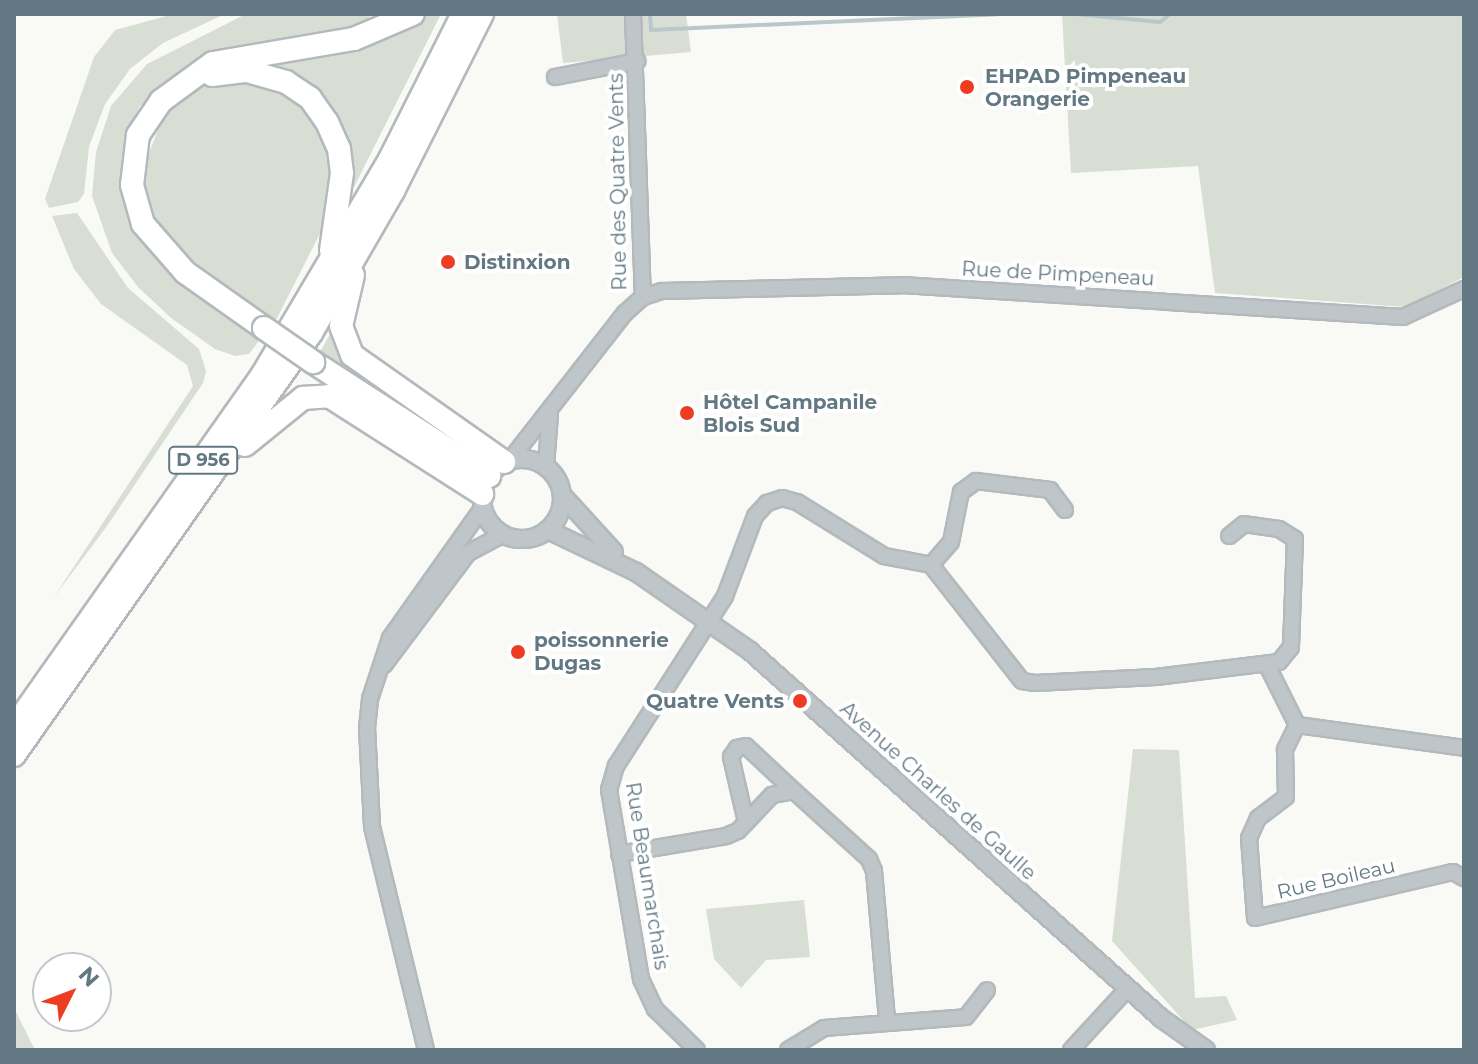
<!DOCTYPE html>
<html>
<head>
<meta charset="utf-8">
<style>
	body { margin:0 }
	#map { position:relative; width:1478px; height:1064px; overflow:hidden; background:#f9f9f6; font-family:Montserrat,sans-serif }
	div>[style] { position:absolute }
	.green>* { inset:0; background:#d9ded5 }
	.stream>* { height:4px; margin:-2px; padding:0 2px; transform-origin:2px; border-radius:2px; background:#b7c7ca }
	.roads { filter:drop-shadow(2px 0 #b3b9bc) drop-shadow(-2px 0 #b3b9bc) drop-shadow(0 2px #b3b9bc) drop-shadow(0 -2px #b3b9bc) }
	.minor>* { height:14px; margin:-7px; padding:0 7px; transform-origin:7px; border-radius:7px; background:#bfc6c9 }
	.tertiary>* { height:16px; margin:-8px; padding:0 8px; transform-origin:8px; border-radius:8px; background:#bfc6c9 }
	.tertiary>.ring { margin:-8px; padding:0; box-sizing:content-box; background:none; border:16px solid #bfc6c9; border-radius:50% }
	.trunk>* { height:22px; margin:-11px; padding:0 11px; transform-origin:11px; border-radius:11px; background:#fff }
	.bridges { filter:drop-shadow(2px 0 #b3b9bc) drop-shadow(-2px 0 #b3b9bc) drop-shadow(0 2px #b3b9bc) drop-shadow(0 -2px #b3b9bc) }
	.trunk-bridge>* { height:22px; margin:-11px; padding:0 11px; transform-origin:11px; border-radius:11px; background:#fff }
	.dots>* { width:22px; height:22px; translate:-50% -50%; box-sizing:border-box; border:4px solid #fff; border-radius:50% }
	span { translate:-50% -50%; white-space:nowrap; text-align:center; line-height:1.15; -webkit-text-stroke:8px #fff; paint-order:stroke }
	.shield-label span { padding:2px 6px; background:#fff; border:2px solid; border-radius:6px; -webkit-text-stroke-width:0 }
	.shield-label { font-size:18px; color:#627883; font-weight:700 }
	.poi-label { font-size:20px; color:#627883; font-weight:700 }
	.left { translate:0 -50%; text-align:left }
	.right { translate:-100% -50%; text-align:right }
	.street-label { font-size:20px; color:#627883 }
	.frame { position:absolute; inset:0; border:16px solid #627883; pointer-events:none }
	.north { position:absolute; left:32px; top:952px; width:80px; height:80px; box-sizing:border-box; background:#fff; border:2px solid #c0c9cd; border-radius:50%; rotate:48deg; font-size:22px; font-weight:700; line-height:32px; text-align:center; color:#627883 }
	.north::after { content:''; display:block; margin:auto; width:28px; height:36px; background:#ec3d23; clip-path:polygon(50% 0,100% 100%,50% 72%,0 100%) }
</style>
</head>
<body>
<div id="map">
	<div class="green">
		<div style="clip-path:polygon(174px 14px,225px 14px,163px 43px,130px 69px,105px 104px,89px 147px,84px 194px,78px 202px,49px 208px,45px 199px,94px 57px,115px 30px)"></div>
		<div style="clip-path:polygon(246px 14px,371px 15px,360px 28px,195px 63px,140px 106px,128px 128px,121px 186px,136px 235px,187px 288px,261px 338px,249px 354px,235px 356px,215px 349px,171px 318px,138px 287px,112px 253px,92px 196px,96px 152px,111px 106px,147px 64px)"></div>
		<div style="clip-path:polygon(422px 14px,441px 14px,348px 199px,338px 128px,246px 60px)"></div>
		<div style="clip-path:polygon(557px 14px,686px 14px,691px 52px,563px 63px)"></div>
		<div style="clip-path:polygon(1062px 14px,1464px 14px,1464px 277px,1406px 307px,1215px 293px,1198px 166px,1071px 173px)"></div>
		<div style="clip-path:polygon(216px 81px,243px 81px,304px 103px,324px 129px,338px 171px,333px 208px,275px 322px,176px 248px,155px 221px,145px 197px,143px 168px,165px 112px,190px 92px)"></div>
		<div style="clip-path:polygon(77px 213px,128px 288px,199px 349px,206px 371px,203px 383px,107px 526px,54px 597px,193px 386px,187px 365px,101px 304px,74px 269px,52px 216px)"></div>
		<div style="clip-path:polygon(335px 325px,358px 371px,469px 450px,320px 352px)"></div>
		<div style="clip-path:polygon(1133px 749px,1179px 750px,1195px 998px,1226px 996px,1237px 1020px,1192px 1030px,1112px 941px)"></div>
		<div style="clip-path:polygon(804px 900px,810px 957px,766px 960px,741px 988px,714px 959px,706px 909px)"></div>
		<div style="clip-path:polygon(14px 1008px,35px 1050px,14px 1050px)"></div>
	</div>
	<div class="stream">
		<div style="left:650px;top:14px;width:16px;rotate:86deg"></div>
		<div style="left:651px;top:30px;width:347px;rotate:-2.6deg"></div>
		<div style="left:1076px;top:14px;width:84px;rotate:5.4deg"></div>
		<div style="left:1160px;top:22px;width:13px;rotate:-39deg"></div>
	</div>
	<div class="roads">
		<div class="minor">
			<div style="left:633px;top:14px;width:283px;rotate:88deg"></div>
			<div style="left:555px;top:77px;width:84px;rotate:-11deg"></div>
			<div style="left:510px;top:460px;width:187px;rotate:-52deg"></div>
			<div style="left:625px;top:313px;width:24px;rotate:-42deg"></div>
			<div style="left:643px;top:297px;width:20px;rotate:-18deg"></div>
			<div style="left:662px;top:291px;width:240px;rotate:-1.4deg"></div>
			<div style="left:902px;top:285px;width:502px;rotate:3.65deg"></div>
			<div style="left:1403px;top:317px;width:67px;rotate:-24.7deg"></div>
			<div style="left:546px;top:466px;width:52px;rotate:-85.6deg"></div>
			<div style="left:931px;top:565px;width:30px;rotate:-49deg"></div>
			<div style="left:951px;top:542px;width:51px;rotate:-78.7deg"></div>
			<div style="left:961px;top:492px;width:19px;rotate:-36deg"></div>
			<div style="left:976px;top:481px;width:75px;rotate:6.9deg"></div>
			<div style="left:1050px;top:490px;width:25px;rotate:53deg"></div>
			<div style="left:384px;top:665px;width:140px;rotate:-53.1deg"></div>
			<div style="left:468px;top:553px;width:40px;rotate:-28deg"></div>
			<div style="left:1267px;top:665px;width:67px;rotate:63.4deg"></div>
			<div style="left:1297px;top:725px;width:28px;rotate:116deg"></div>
			<div style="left:1285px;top:750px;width:47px;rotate:88.8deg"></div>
			<div style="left:1286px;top:797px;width:35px;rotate:143deg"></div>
			<div style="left:1258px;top:818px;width:22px;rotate:114deg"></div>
			<div style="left:1249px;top:838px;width:80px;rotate:85.7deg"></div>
			<div style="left:1255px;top:918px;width:203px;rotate:-13.1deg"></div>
			<div style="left:1453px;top:872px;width:13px;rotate:29deg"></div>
			<div style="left:1297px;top:725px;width:169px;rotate:7.8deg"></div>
			<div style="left:746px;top:822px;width:67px;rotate:-103deg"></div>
			<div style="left:731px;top:757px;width:11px;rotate:-56deg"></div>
			<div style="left:737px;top:748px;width:9px;rotate:-13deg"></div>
			<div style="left:746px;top:746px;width:66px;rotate:43.2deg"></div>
			<div style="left:619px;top:854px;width:109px;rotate:-9.5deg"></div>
			<div style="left:726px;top:836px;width:13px;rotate:-23deg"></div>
			<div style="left:738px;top:831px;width:50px;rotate:-46.6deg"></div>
			<div style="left:772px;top:795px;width:22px;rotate:-10deg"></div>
			<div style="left:794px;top:791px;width:101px;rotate:42.2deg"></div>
			<div style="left:869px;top:859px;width:13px;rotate:67deg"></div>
			<div style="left:874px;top:871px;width:151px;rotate:85deg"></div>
			<div style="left:426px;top:1050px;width:230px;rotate:-103.6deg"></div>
			<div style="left:372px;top:826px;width:98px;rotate:-92.9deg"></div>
			<div style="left:367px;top:728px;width:29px;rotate:-84deg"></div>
			<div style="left:370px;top:699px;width:64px;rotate:-71.8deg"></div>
			<div style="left:390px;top:638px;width:161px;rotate:-54.6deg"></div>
			<div style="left:697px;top:1050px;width:59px;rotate:-135.7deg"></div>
			<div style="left:655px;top:1009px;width:33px;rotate:-115deg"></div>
			<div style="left:641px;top:979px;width:192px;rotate:-99.6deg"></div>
			<div style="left:609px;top:790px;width:25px;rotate:-74deg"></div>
			<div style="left:616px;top:766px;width:202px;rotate:-57.3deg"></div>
			<div style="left:725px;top:596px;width:85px;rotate:-69.4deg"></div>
			<div style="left:755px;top:516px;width:18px;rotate:-47deg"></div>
			<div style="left:767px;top:503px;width:16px;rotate:-18deg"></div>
			<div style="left:782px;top:498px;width:16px;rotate:15deg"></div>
			<div style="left:797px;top:502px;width:102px;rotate:31.8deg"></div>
			<div style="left:884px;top:556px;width:48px;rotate:10.8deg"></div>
			<div style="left:931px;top:565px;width:147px;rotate:51.9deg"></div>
			<div style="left:1022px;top:681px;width:13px;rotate:9deg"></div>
			<div style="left:1035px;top:683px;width:121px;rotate:-2.8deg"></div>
			<div style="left:1156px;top:677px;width:124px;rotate:-7deg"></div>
			<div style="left:1279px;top:662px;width:19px;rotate:-51deg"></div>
			<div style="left:1291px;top:647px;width:108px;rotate:-87.9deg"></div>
			<div style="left:1295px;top:539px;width:19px;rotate:-148deg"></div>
			<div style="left:1279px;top:529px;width:35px;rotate:-172deg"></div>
			<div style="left:1244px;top:524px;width:19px;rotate:141deg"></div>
			<div style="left:788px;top:1050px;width:42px;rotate:-31.4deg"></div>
			<div style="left:824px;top:1028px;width:142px;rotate:-4.4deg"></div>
			<div style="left:966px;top:1017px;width:34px;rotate:-52deg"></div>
			<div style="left:1071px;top:1050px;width:84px;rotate:-47.4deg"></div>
		</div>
		<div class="tertiary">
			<div class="ring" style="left:482px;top:459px;width:64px;height:64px"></div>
			<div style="left:562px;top:495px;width:77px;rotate:47.6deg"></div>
			<div style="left:548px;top:530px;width:98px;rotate:25.5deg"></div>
			<div style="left:636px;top:572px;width:139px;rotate:34.7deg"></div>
			<div style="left:750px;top:651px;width:551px;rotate:41.76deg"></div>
			<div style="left:1161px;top:1018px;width:55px;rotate:35.4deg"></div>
		</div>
		<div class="trunk">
			<div style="left:212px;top:75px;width:35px;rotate:-7deg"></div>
			<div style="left:247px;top:71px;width:41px;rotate:15.8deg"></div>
			<div style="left:286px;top:82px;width:29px;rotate:34deg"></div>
			<div style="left:310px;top:98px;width:29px;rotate:55deg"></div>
			<div style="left:327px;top:122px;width:30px;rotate:66deg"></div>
			<div style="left:339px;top:149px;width:24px;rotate:83deg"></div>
			<div style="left:342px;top:173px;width:78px;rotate:98.1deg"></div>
			<div style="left:353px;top:275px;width:52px;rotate:103.2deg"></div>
			<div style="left:341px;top:326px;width:31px;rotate:69deg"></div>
			<div style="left:352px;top:355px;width:186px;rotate:35.1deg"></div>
			<div style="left:264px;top:328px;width:97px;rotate:-144.7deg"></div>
			<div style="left:185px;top:272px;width:64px;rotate:-131.2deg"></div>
			<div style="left:143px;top:224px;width:41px;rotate:-105.8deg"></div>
			<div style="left:132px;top:185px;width:50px;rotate:-83.2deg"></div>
			<div style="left:138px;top:135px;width:41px;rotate:-55.9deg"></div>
			<div style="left:161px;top:101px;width:64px;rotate:-36.2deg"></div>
			<div style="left:213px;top:63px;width:143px;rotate:-9.7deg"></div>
			<div style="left:354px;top:39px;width:64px;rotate:-23deg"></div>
			<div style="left:313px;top:362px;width:210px;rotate:32.9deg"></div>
			<div style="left:245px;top:445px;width:75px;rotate:-39deg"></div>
			<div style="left:303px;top:398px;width:26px;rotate:-4deg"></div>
			<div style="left:329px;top:396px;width:182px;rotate:32.6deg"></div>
			<div style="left:14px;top:727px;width:432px;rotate:-54.8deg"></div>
			<div style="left:263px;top:374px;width:250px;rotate:-59.4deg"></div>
			<div style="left:390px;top:159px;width:162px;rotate:-63.3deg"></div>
			<div style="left:14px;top:755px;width:516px;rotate:-54.86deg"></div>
			<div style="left:311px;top:333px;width:164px;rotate:-60deg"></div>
			<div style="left:393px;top:191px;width:198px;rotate:-63.3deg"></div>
		</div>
	</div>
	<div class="bridges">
		<div class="trunk-bridge">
			<div style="left:264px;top:328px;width:60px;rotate:34.8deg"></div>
		</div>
	</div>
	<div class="dots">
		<div style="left:967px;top:87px;background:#ec3d23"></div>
		<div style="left:448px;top:262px;background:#ec3d23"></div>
		<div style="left:687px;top:413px;background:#ec3d23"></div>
		<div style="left:518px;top:652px;background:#ec3d23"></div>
		<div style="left:800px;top:701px;background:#ec3d23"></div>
	</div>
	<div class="shield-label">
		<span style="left:203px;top:460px">D 956</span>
	</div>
	<div class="poi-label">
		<span class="left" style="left:985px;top:88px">EHPAD Pimpeneau<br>Orangerie</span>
		<span class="left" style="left:464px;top:262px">Distinxion</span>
		<span class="left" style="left:703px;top:414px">Hôtel Campanile<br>Blois Sud</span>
		<span class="left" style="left:534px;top:652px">poissonnerie<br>Dugas</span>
		<span class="right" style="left:784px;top:701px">Quatre Vents</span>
	</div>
	<div class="street-label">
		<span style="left:618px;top:182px;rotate:-91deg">Rue des Quatre Vents</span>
		<span style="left:1058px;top:274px;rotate:3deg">Rue de Pimpeneau</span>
		<span style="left:938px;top:791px;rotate:42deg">Avenue Charles de Gaulle</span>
		<span style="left:647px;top:876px;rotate:81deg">Rue Beaumarchais</span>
		<span style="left:1336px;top:879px;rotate:-13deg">Rue Boileau</span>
	</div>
	<div class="frame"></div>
	<div class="north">N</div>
</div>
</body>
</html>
